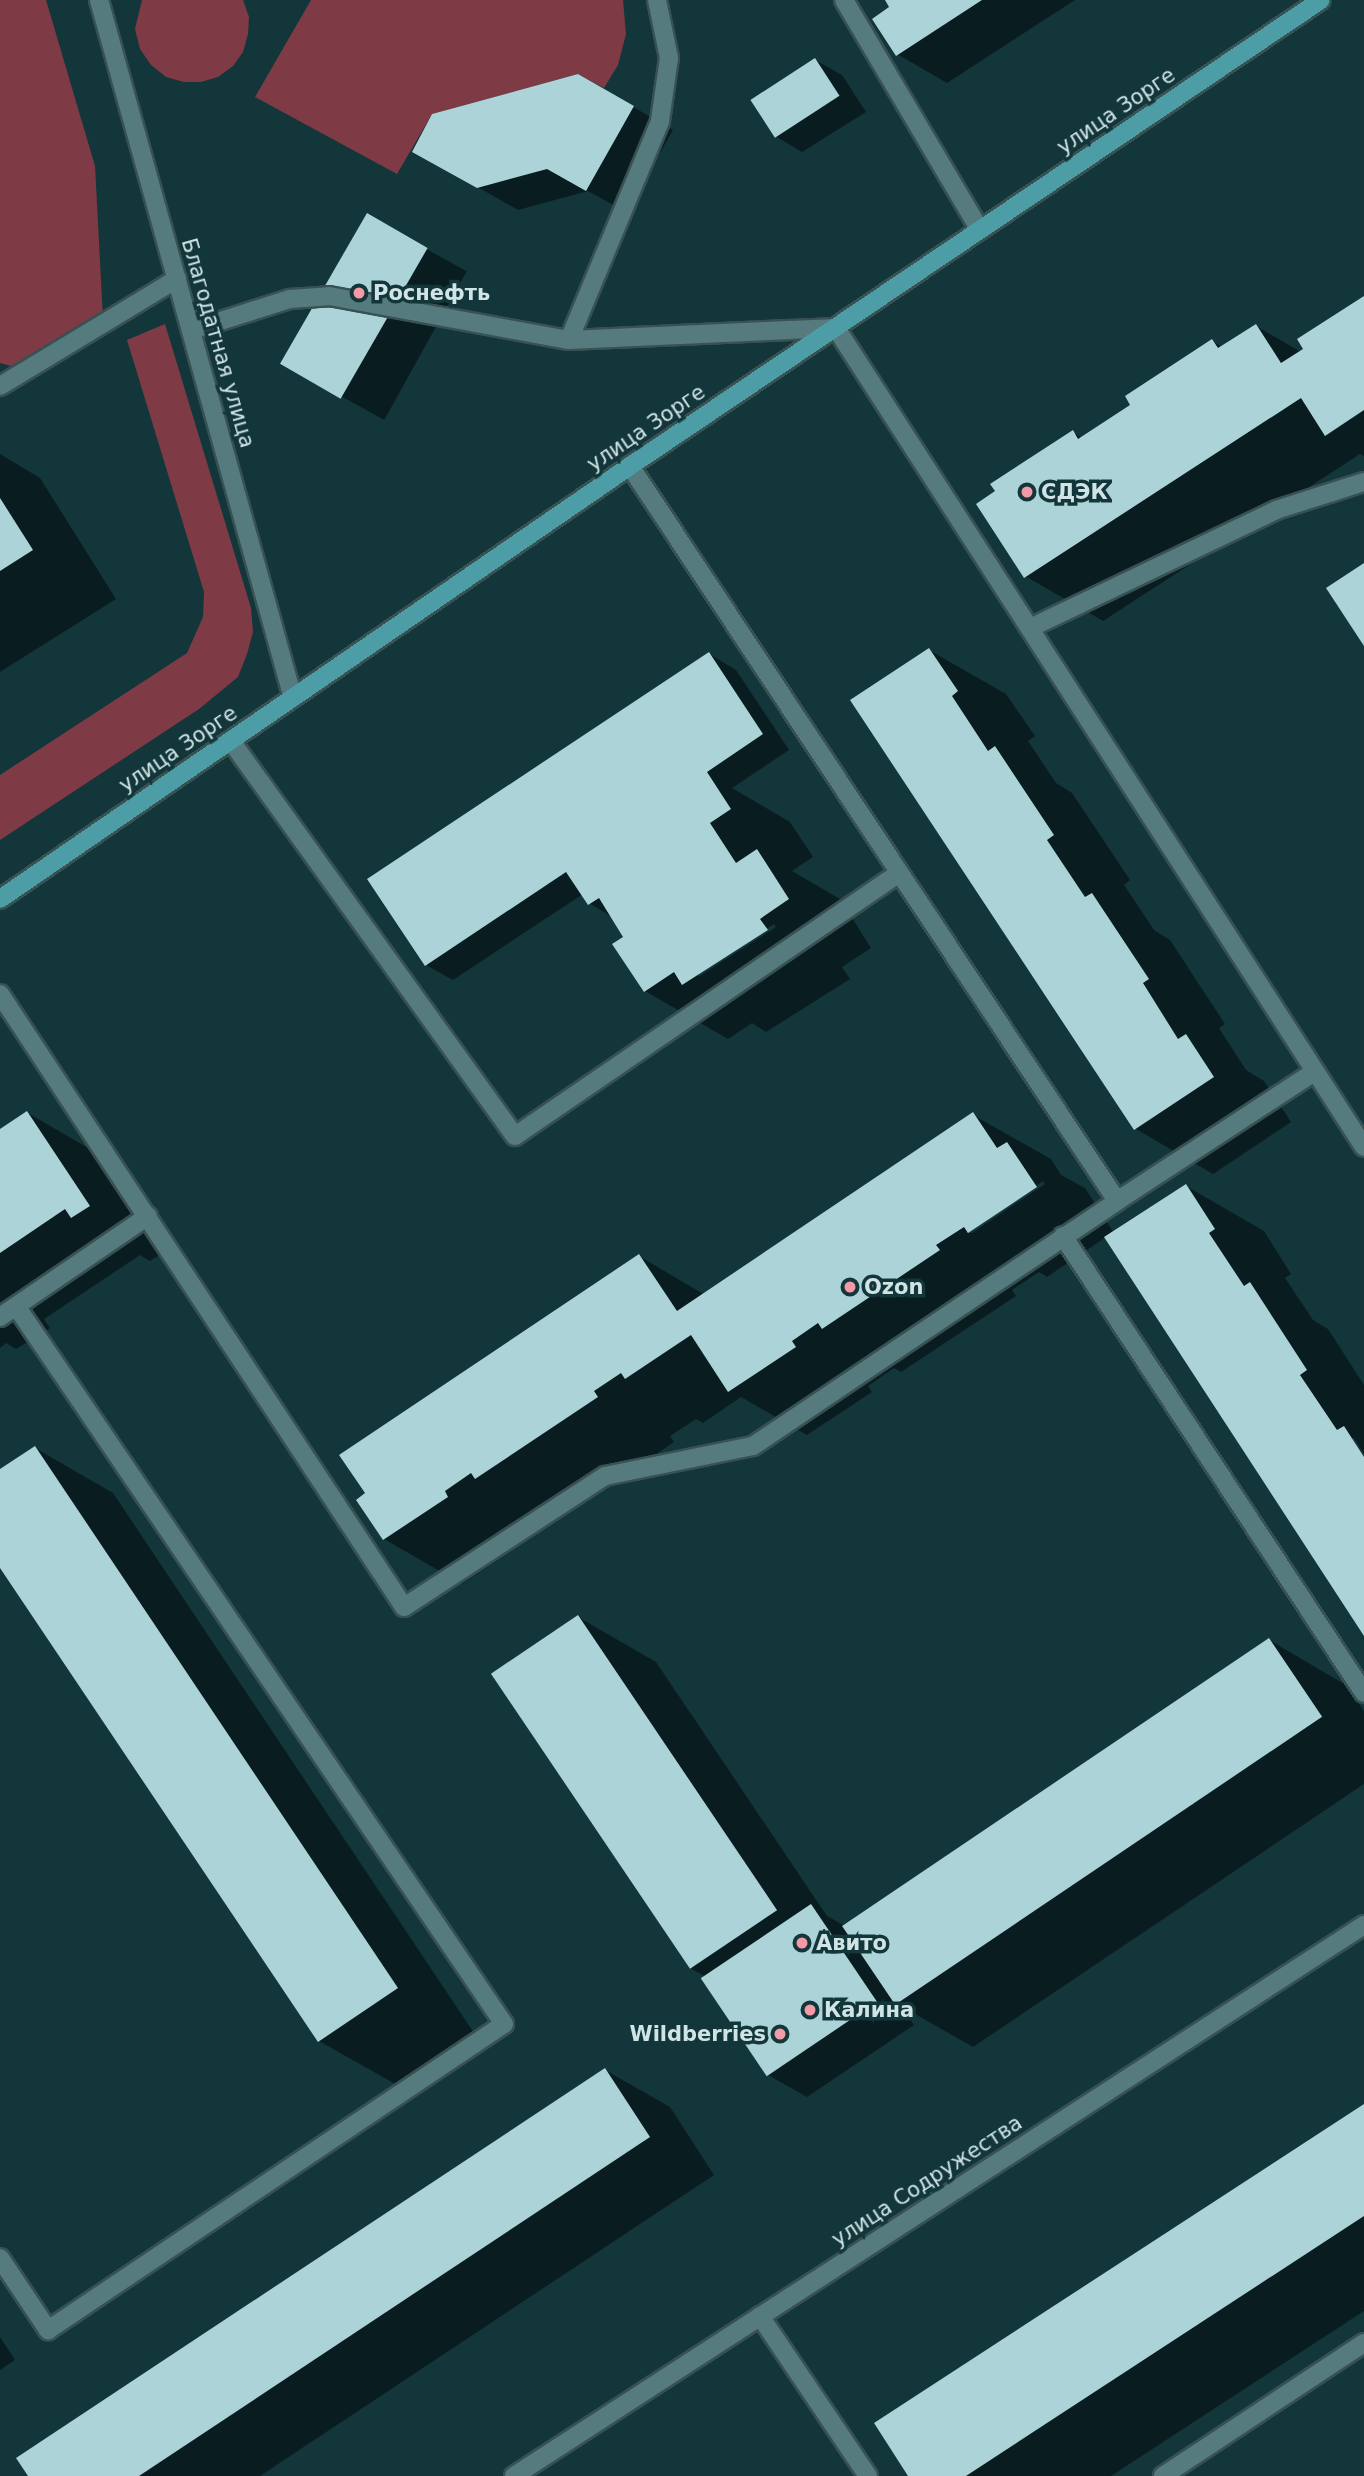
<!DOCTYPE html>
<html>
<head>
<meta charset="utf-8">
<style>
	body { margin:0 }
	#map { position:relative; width:1364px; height:2476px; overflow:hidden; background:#12363a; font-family:"DejaVu Sans",sans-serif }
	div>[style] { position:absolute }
	.green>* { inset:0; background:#7e3b46 }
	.shadow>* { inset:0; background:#0007; transform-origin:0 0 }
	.building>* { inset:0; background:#acd3d7; transform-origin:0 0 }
	.roads { filter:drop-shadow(2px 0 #385153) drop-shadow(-2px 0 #385153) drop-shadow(0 2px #385153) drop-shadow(0 -2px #385153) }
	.minor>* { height:18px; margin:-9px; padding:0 9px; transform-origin:9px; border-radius:9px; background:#567b7f }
	.major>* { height:18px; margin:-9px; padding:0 9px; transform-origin:9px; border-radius:9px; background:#4c9da5 }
	.dots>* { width:19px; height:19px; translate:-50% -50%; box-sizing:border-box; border:4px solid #12363a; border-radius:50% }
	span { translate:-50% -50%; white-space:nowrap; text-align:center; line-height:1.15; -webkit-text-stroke:7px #12363a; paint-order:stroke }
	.street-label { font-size:21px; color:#d0e4e6 }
	.poi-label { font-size:21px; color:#d0e4e6; font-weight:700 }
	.left { translate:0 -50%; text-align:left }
	.right { translate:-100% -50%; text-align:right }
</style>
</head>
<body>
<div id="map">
	<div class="green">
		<div style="clip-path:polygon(0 0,46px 0,95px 166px,103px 319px,15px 367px,0 363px)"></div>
		<div style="clip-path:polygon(142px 0,243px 0,249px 17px,248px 34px,243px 52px,233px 66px,218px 77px,201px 82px,184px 82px,166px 77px,151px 65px,140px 49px,135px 29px)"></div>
		<div style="clip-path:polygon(311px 0,623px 0,626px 34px,618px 65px,604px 88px,578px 74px,432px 114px,397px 174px,255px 97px)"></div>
		<div style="clip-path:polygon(165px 324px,251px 608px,253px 632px,247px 654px,238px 677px,199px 709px,0 840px,0 775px,187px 653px,203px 617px,204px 592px,127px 340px)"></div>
	</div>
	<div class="shadow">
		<div style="clip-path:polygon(887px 0,1075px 0,947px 83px,897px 54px,892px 8px)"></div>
		<div style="clip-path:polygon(815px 60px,842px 75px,866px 112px,802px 152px,775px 136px)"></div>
		<div style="clip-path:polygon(578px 75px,673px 130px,626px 212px,588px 191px,518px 210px,414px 151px)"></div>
		<div style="left:367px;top:216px;width:114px;height:170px;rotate:29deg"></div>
		<div style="clip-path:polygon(1364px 298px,1364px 456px,1360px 454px,1103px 621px,1025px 576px,1073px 432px,1082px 438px,1133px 405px,1212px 341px,1222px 347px,1256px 326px,1301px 352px)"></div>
		<div style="clip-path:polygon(0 454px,40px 478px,116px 599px,0 672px)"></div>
		<div style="clip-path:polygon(929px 650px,1006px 694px,1035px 736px,1028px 741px,1056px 783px,1072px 793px,1130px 880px,1124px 885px,1154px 930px,1170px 940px,1225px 1024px,1219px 1028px,1246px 1070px,1264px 1081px,1291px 1122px,1213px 1174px,1136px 1129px)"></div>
		<div style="clip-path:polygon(evenodd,709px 654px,736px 670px,789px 750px,732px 788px,790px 822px,813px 857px,792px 871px,840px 899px,871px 948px,842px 967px,850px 979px,766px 1032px,752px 1023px,728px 1039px,645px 991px,625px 937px,612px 917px,589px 903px,583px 894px,453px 980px,426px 965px,709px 654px,774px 924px,776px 927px,698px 977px,698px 973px,774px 924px)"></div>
		<div style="clip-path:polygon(28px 1113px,105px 1158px,166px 1251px,150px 1261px,140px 1255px,44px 1319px,50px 1328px,16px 1349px,6px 1343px,0 1348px,0 1131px)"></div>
		<div style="clip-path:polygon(evenodd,973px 1115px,1051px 1159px,1061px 1175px,1085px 1188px,1114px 1233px,1186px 1186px,1264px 1231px,1291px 1274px,1285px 1278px,1313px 1320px,1328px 1329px,1364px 1385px,1364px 1454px,1354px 1438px,1349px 1438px,1364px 1461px,1364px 1633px,1106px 1237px,1047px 1277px,1039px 1272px,1012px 1290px,1016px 1296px,901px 1372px,894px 1368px,868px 1386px,872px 1392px,807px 1435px,741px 1397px,703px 1423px,696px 1419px,670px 1436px,674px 1442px,554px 1523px,547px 1519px,521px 1536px,525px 1542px,462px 1584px,384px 1539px,639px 1256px,705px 1295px,973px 1115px,1043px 1181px,1045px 1184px,972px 1233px,966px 1233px,1043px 1181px)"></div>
		<div style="clip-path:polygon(35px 1448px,113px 1493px,474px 2033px,397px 2085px,319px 2041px,0 1564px,0 1471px)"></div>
		<div style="clip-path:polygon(578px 1617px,656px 1662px,827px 1916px,843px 1925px,1269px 1640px,1346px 1685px,1364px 1711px,1364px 1784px,973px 2047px,901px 2006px,914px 2025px,807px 2097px,768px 2075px,706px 1977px,690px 1968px)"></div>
		<div style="clip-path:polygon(605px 2070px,670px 2107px,714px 2175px,260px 2476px,30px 2476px)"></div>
		<div style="clip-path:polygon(1364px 2106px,1364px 2311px,1111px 2476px,910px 2476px)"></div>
		<div style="clip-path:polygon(0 2337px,15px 2360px,0 2370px)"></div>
	</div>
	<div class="building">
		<div style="clip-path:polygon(885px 0,982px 0,896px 56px,872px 19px,889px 7px)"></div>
		<div style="left:815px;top:58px;width:45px;height:77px;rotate:57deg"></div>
		<div style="clip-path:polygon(578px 74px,634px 106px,586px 191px,547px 169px,477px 188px,412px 152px,432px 114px)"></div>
		<div style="left:367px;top:213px;width:70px;height:174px;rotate:30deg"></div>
		<div style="clip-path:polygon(1364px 296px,1364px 410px,1325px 436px,1301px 398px,1024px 578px,976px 504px,995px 491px,990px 484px,1073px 430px,1078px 439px,1130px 405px,1125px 396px,1212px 339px,1218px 348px,1256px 324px,1281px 363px,1303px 349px,1297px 339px)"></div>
		<div style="clip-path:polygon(0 498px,33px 550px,0 571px)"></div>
		<div style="clip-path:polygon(1364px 563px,1364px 646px,1326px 588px)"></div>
		<div style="clip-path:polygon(929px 648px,958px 691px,952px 696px,988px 751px,995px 746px,1054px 835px,1047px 840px,1085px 897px,1092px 893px,1149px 979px,1143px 983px,1178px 1039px,1186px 1034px,1214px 1077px,1134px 1130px,850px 700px)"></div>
		<div style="clip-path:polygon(709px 652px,763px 734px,707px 772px,731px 809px,710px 823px,736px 863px,757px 849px,789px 899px,760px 919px,768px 930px,682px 985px,674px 972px,644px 992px,612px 944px,623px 937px,599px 898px,588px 905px,566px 872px,425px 966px,367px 879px)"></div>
		<div style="clip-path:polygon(27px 1111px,90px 1206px,71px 1218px,65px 1209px,0 1253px,0 1129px)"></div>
		<div style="clip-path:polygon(973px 1112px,997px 1148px,1007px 1142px,1037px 1187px,968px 1233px,964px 1227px,936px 1245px,940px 1250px,822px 1329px,818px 1323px,792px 1341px,796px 1347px,728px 1392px,691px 1335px,625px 1379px,621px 1373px,594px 1391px,598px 1397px,475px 1479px,471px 1473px,445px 1491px,448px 1497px,383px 1540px,356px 1500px,365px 1493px,339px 1455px,639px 1254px,677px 1311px)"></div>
		<div style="clip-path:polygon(1186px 1184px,1215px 1229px,1209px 1233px,1244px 1286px,1250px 1282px,1307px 1370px,1300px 1375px,1337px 1430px,1344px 1426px,1364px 1457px,1364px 1636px,1104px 1237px)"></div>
		<div style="clip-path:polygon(35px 1446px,398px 1988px,318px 2042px,0 1568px,0 1469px)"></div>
		<div style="left:578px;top:1615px;width:356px;height:105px;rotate:56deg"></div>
		<div style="left:1269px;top:1638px;width:95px;height:515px;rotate:56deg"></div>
		<div style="left:811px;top:1904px;width:118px;height:133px;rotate:56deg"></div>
		<div style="clip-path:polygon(605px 2068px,650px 2137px,139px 2476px,28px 2476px,16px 2458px)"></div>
		<div style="clip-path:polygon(1364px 2104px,1364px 2216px,966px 2476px,908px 2476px,874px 2423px)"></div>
	</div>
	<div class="roads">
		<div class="minor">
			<div style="left:99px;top:0;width:724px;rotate:74.47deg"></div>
			<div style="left:844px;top:0;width:267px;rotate:59.4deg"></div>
			<div style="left:192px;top:330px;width:103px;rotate:-17.6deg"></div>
			<div style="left:290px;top:299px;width:39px;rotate:-4deg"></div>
			<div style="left:329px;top:296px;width:244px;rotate:10.4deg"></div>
			<div style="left:569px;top:340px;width:267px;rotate:-2.6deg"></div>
			<div style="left:836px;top:328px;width:974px;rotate:57.19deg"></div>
			<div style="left:569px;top:340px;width:237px;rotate:-67.4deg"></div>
			<div style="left:660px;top:121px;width:64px;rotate:-81.9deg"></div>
			<div style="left:669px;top:58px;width:59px;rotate:-101.7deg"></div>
			<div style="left:0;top:386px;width:207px;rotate:-31.2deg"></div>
			<div style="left:1030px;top:628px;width:273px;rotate:-25.6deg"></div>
			<div style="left:1276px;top:510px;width:92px;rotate:-17.7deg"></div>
			<div style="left:231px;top:741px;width:486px;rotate:54.3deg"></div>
			<div style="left:515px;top:1136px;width:465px;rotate:-34.4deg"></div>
			<div style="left:0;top:994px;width:734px;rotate:56.61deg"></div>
			<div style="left:404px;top:1607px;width:240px;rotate:-33.1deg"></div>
			<div style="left:605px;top:1476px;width:151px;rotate:-11.5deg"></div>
			<div style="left:753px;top:1446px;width:439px;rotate:-33.9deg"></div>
			<div style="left:1117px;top:1201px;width:882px;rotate:-123.53deg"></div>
			<div style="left:1117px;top:1201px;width:235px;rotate:-33.2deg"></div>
			<div style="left:1063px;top:1236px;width:547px;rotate:56.63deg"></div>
			<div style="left:0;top:1317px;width:179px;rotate:-34.3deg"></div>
			<div style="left:0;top:2258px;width:87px;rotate:56.3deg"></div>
			<div style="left:48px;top:2330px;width:549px;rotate:-33.86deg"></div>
			<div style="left:504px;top:2024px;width:868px;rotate:-124.2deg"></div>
			<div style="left:760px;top:2316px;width:193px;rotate:56deg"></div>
			<div style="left:514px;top:2476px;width:1013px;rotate:-32.95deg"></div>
			<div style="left:1163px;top:2476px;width:241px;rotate:-33.5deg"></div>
		</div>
		<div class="major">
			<div style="left:0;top:899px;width:764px;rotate:-34.5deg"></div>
			<div style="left:630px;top:466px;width:833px;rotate:-34deg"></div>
		</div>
	</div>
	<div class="dots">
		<div style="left:359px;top:293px;background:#f49aa6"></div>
		<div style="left:1027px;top:492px;background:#f49aa6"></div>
		<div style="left:850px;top:1287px;background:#f49aa6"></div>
		<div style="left:802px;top:1943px;background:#f49aa6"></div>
		<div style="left:810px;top:2010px;background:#f49aa6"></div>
		<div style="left:780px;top:2034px;background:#f49aa6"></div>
	</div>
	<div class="street-label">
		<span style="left:1116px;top:111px;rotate:-34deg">улица Зорге</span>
		<span style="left:218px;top:343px;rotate:74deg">Благодатная улица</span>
		<span style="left:646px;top:428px;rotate:-34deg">улица Зорге</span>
		<span style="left:178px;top:749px;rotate:-34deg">улица Зорге</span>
		<span style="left:927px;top:2181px;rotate:-33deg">улица Содружества</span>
	</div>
	<div class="poi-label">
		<span class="left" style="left:373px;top:293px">Роснефть</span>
		<span class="left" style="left:1041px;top:492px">СДЭК</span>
		<span class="left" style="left:864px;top:1287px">Ozon</span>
		<span class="left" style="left:816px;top:1943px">Авито</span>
		<span class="left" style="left:824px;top:2010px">Калина</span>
		<span class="right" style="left:766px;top:2034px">Wildberries</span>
	</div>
</div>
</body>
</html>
